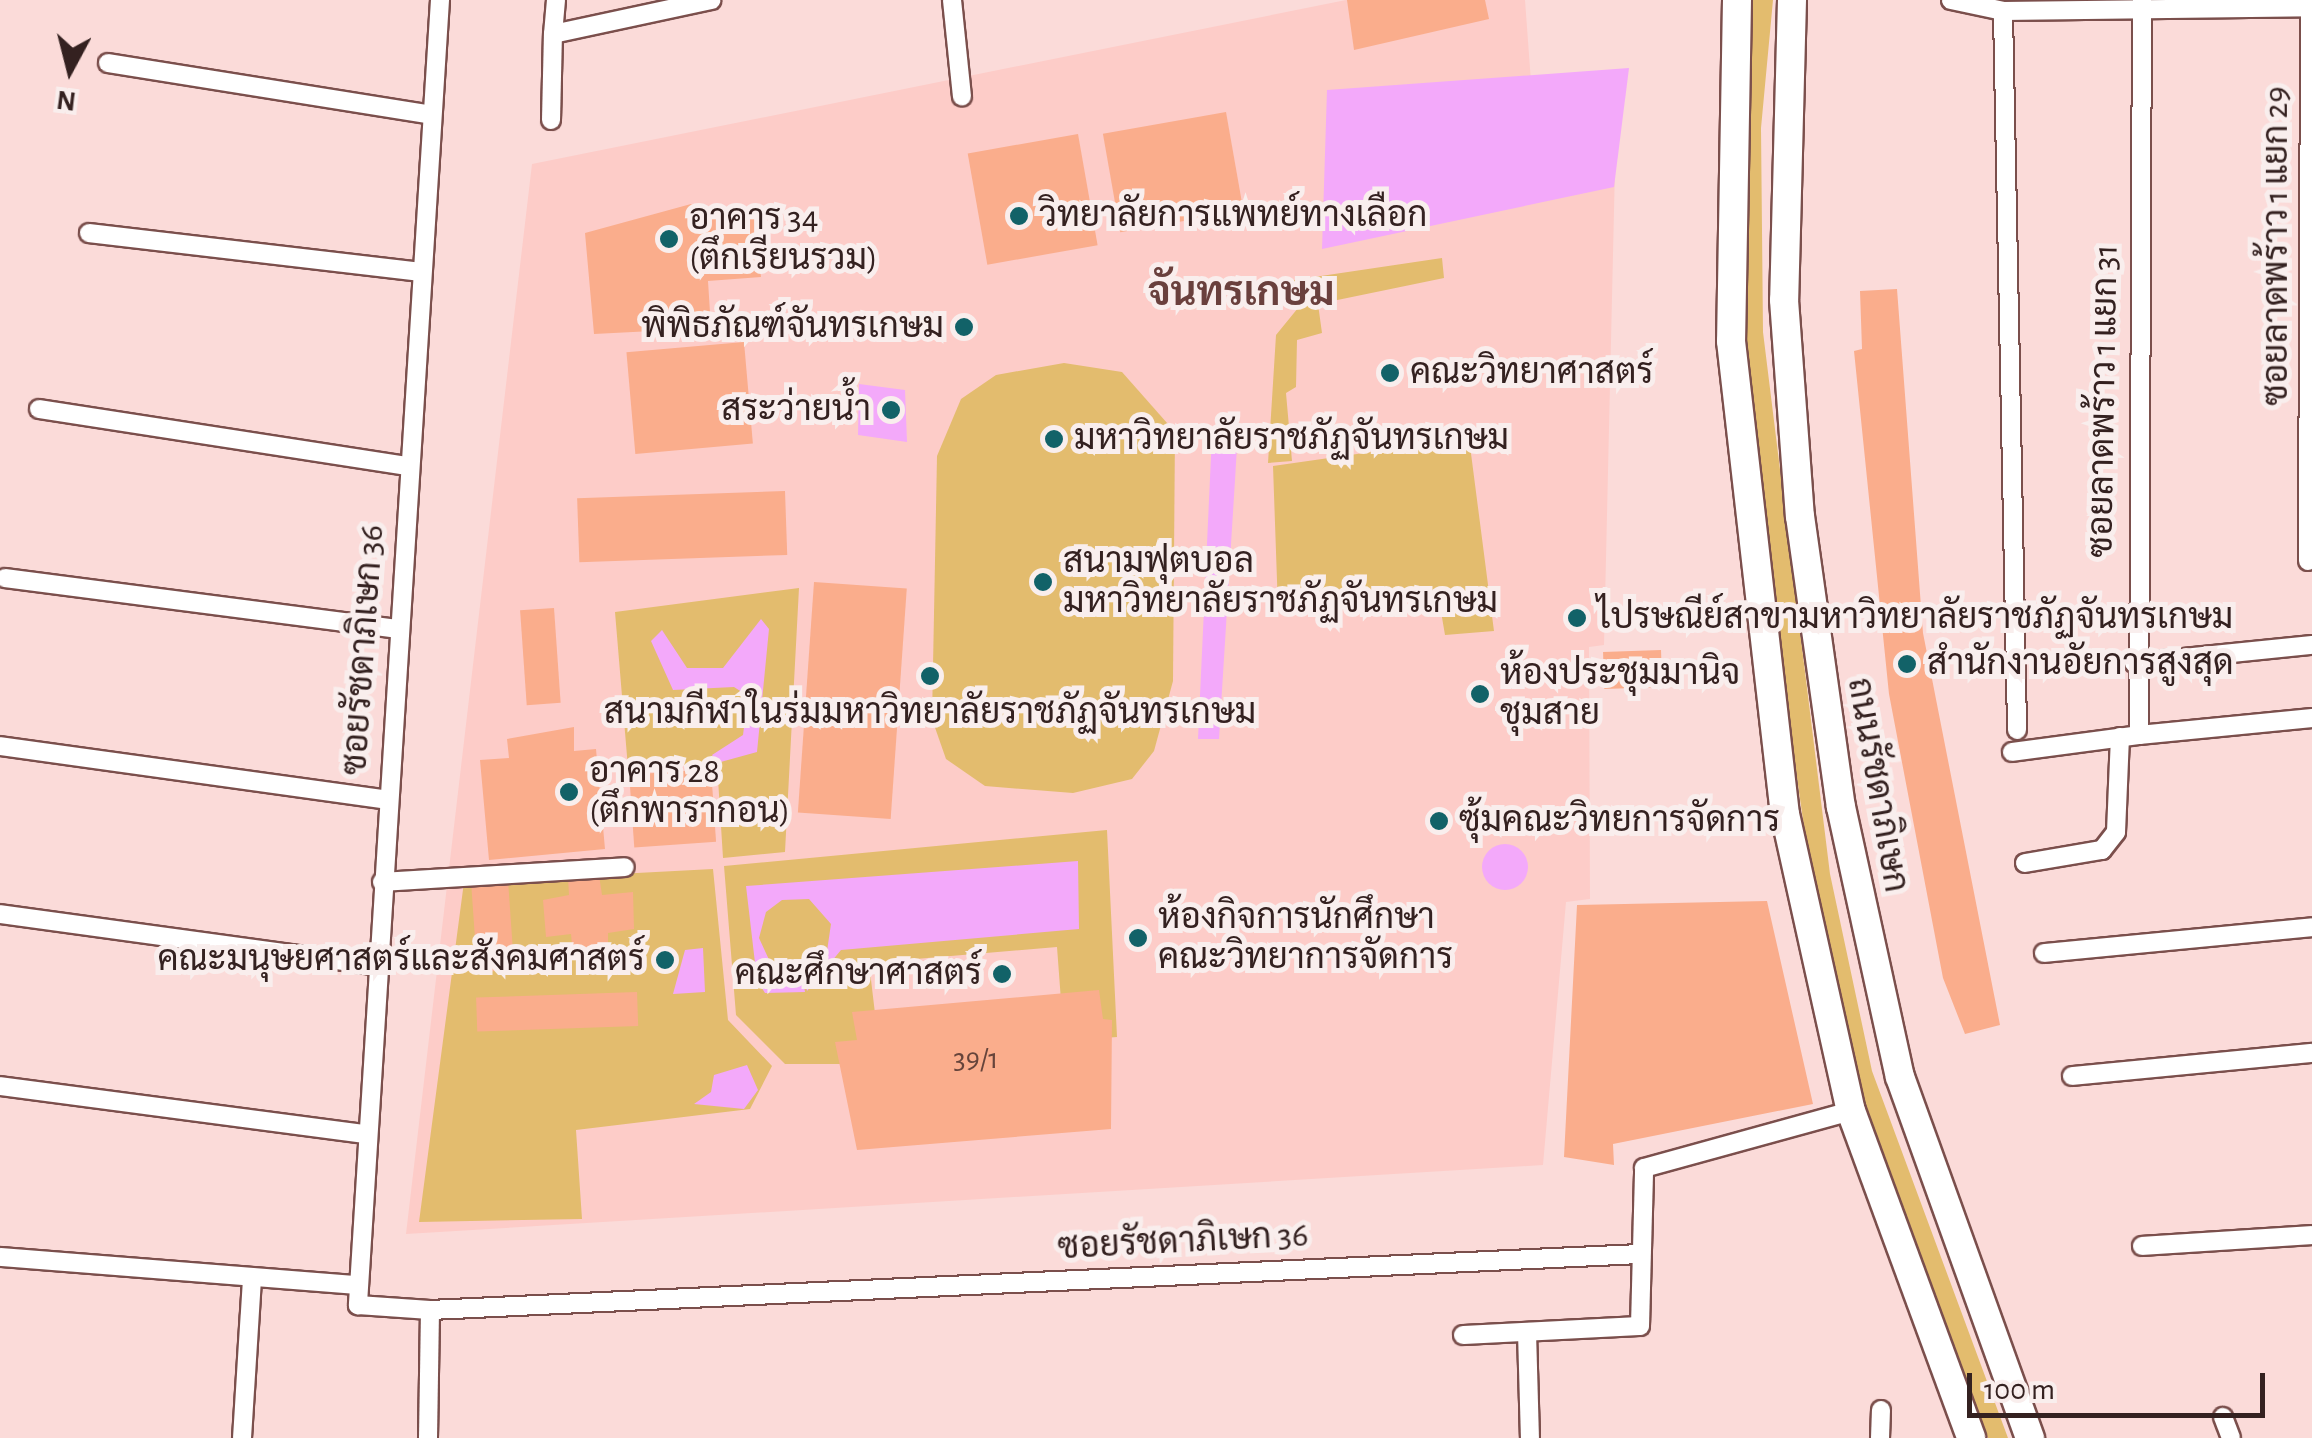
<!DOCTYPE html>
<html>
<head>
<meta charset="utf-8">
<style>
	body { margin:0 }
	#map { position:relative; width:2312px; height:1438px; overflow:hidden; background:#fbdbd9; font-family:"Alegreya Sans",Sarabun,sans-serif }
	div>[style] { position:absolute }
	.built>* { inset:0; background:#fdccc8 }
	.green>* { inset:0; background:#e3bc6e }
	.water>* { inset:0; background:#f3a9fa }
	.round { border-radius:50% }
	.building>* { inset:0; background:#faad8c; transform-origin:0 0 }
	.roads { filter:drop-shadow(2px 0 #7b4f4c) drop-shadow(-2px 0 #7b4f4c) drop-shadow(0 2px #7b4f4c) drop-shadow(0 -2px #7b4f4c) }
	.minor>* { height:18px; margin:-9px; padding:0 9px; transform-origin:9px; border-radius:9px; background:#fff }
	.primary>* { height:28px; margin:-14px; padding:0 14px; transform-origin:14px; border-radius:14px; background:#fff }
	.dots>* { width:28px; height:28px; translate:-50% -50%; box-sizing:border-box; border:5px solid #f9eeed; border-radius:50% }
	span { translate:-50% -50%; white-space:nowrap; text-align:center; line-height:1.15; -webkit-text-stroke:10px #f9eeed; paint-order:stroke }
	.number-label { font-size:30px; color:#66443b }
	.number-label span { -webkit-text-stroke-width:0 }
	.poi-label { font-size:35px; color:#342120 }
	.left { translate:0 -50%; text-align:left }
	.right { translate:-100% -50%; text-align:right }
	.street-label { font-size:35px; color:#342120 }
	.quarter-label { font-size:40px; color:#6a403d; font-weight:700 }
	.north { position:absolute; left:20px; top:20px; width:100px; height:100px; -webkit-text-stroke:8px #f9eeed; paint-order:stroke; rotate:187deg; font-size:28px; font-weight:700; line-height:40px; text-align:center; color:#342120 }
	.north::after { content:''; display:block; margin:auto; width:35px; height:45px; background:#342120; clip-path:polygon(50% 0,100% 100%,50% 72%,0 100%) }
	.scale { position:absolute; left:1967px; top:1373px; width:298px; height:45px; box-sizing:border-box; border:5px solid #342120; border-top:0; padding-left:12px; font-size:30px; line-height:35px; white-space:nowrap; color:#342120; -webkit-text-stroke:8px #f9eeed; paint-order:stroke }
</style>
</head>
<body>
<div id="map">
	<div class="built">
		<div style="clip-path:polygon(1346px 0,1525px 0,1531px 82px,1617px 81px,1604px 645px,1589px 647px,1590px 899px,1566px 902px,1543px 1165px,406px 1234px,532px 164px)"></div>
	</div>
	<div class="green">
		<div style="clip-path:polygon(1751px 0,1773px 0,1761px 128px,1763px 332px,1830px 874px,1872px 1071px,2008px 1438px,1988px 1438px,1920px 1282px,1869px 1136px,1818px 925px,1753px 469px,1739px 244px)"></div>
		<div style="clip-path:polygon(1442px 258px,1444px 278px,1318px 304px,1322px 333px,1297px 340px,1296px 387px,1286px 393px,1292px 461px,1268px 463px,1276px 335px,1298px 308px,1294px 280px)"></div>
		<div style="clip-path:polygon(1064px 363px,1122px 372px,1175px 432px,1173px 681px,1154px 751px,1132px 779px,1073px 793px,985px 786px,946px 759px,932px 719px,937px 456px,961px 399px,996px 375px)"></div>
		<div style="clip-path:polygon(1469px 438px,1494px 631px,1445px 635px,1438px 594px,1278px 609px,1273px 466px)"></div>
		<div style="clip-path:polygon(799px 588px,785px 852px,723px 858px,717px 763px,628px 768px,615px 612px)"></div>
		<div style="clip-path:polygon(1107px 830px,1117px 1037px,1064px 1041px,1057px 947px,869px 963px,879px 1047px,847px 1064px,785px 1064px,736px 1015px,724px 866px)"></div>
		<div style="clip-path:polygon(713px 869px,728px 1020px,772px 1066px,750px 1109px,576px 1130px,582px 1219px,419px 1222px,464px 882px)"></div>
	</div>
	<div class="water">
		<div style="clip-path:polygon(1629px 68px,1614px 187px,1322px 249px,1327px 90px)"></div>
		<div style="clip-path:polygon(859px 384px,905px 390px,907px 442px,858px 435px)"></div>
		<div style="clip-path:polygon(1238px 431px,1219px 739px,1198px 739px,1212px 435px)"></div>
		<div style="clip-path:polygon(761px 619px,769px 629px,757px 752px,717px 763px,712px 755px,743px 735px,748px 696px,734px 687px,673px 690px,651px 641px,662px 630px,687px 668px,723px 668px)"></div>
		<div class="round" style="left:1482px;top:844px;width:46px;height:46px"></div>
		<div style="clip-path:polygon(1078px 861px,1079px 929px,841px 950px,807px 991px,803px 970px,827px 951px,831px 924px,809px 899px,782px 900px,766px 912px,759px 938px,771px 964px,801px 970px,805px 992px,765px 993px,757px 980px,746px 886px)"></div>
		<div style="clip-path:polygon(703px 948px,705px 992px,673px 994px,685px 950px)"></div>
		<div style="clip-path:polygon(747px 1065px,758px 1090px,744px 1109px,694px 1104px,711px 1092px,714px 1075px)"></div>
	</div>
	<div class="building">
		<div style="clip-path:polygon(1347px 0,1485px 0,1489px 19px,1354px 50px)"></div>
		<div style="left:1226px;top:112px;width:100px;height:125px;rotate:80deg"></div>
		<div style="left:1078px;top:134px;width:113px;height:112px;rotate:80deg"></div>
		<div style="clip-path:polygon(691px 204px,702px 215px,754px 209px,761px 277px,708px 281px,711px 328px,594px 334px,585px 233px)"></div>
		<div style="clip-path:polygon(1897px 289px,1923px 633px,2000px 1025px,1965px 1034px,1943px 978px,1889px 694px,1854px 351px,1862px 349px,1860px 291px)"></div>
		<div style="left:744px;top:342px;width:102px;height:118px;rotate:85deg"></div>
		<div style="left:785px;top:491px;width:64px;height:208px;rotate:88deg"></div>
		<div style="left:814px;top:582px;width:93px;height:231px;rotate:4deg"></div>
		<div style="left:554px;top:608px;width:95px;height:34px;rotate:86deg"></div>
		<div style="left:1661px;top:650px;width:37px;height:58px;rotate:88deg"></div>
		<div style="clip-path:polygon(574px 727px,574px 751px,596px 749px,605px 849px,489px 860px,480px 760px,509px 758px,507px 739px)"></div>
		<div style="left:711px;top:769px;width:73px;height:82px;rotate:86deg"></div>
		<div style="clip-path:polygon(599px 875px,602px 895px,633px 892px,634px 929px,608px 933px,608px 954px,573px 956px,571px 934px,546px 937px,543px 900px,569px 895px,568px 877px)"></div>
		<div style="left:508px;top:880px;width:90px;height:37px;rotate:86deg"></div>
		<div style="clip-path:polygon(1767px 901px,1813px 1104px,1613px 1144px,1614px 1165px,1564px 1157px,1577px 905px)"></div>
		<div style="clip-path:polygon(1099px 990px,1103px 1019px,1112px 1020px,1111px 1129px,857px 1150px,835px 1042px,857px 1040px,852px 1012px)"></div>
		<div style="left:637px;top:992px;width:34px;height:161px;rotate:88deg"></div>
	</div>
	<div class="roads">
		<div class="minor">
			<div style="left:440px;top:0;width:1308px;rotate:93.6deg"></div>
			<div style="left:358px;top:1305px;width:72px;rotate:4deg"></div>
			<div style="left:430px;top:1310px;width:1209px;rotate:-2.65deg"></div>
			<div style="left:556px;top:0;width:34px;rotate:95deg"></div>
			<div style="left:553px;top:34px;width:162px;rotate:-12.1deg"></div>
			<div style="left:952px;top:0;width:97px;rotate:84.1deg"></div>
			<div style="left:1951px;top:0;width:53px;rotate:11.9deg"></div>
			<div style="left:2003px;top:11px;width:309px;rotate:-0.7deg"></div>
			<div style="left:2003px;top:11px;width:719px;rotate:88.88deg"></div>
			<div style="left:108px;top:63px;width:327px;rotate:9.1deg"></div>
			<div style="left:551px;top:120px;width:86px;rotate:-88.7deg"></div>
			<div style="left:89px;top:233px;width:332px;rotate:6.7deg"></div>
			<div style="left:39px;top:409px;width:374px;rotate:8.8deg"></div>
			<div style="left:2308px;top:561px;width:553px;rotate:-89.79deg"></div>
			<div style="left:5px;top:578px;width:396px;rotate:7.4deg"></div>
			<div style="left:2134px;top:663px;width:179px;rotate:-5.8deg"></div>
			<div style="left:2139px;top:735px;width:174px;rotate:-5.6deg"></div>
			<div style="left:0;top:746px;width:391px;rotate:7.9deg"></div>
			<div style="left:2012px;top:752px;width:128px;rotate:-7.6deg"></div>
			<div style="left:2139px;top:735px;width:735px;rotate:-89.77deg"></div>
			<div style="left:2025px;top:863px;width:78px;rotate:-9.6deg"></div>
			<div style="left:2102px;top:850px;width:23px;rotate:-52deg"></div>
			<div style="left:2116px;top:832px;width:95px;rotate:-87.6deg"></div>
			<div style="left:382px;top:882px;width:243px;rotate:-3.5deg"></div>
			<div style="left:0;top:914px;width:382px;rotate:7.8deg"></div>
			<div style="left:2044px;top:953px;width:269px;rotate:-5.5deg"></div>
			<div style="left:2072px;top:1076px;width:241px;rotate:-5.5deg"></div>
			<div style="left:0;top:1086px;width:369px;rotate:7.5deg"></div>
			<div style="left:2142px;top:1246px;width:170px;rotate:-3.7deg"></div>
			<div style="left:0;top:1257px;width:359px;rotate:4.5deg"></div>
			<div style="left:1527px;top:1332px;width:106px;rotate:88.4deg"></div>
			<div style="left:1463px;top:1335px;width:177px;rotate:-2.9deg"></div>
			<div style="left:1640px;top:1326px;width:158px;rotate:-88.5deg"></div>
			<div style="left:1644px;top:1168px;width:215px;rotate:-15.4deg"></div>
			<div style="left:2223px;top:1417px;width:22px;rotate:69deg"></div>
			<div style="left:242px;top:1438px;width:160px;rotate:-86.4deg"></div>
			<div style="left:428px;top:1438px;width:128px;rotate:-89.1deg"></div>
			<div style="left:1880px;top:1438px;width:28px;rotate:-88deg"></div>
		</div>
		<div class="primary">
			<div style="left:1737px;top:0;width:341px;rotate:91deg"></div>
			<div style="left:1731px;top:341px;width:476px;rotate:83.5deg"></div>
			<div style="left:1785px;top:814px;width:304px;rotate:77.5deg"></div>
			<div style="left:1851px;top:1111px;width:348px;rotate:69.8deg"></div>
			<div style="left:1792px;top:0;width:300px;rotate:91.5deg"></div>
			<div style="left:1784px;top:300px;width:217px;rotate:85.8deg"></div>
			<div style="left:1800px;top:516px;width:294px;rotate:82deg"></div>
			<div style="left:1841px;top:807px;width:276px;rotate:77.7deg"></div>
			<div style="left:1900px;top:1077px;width:384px;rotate:70.2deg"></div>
		</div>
	</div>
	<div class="dots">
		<div style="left:1019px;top:216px;background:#126268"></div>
		<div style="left:669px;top:239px;background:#126268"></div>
		<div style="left:964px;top:327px;background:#126268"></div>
		<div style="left:1390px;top:373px;background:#126268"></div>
		<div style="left:891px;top:410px;background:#126268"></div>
		<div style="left:1054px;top:439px;background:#126268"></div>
		<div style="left:1043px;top:582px;background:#126268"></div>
		<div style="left:1577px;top:618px;background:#126268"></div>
		<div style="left:1907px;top:664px;background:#126268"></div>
		<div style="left:930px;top:676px;background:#126268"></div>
		<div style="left:1480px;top:694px;background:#126268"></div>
		<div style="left:569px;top:792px;background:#126268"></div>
		<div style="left:1439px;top:821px;background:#126268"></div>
		<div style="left:1138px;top:938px;background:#126268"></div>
		<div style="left:665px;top:960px;background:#126268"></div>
		<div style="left:1002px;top:974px;background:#126268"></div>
	</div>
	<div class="number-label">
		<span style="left:976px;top:1059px">39/1</span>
	</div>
	<div class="poi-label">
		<span class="left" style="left:1039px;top:216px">วิทยาลัยการแพทย์ทางเลือก</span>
		<span class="left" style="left:689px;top:239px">อาคาร 34<br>(ตึกเรียนรวม)</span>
		<span class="right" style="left:944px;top:327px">พิพิธภัณฑ์จันทรเกษม</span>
		<span class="left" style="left:1410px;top:373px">คณะวิทยาศาสตร์</span>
		<span class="right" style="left:871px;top:410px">สระว่ายน้ำ</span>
		<span class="left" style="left:1074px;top:439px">มหาวิทยาลัยราชภัฏจันทรเกษม</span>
		<span class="left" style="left:1063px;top:582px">สนามฟุตบอล<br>มหาวิทยาลัยราชภัฏจันทรเกษม</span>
		<span class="left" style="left:1597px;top:618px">ไปรษณีย์สาขามหาวิทยาลัยราชภัฏจันทรเกษม</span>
		<span class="left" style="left:1927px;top:664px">สำนักงานอัยการสูงสุด</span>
		<span class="left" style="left:1500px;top:694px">ห้องประชุมมานิจ<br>ชุมสาย</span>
		<span style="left:930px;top:713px">สนามกีฬาในร่มมหาวิทยาลัยราชภัฏจันทรเกษม</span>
		<span class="left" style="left:589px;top:792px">อาคาร 28<br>(ตึกพารากอน)</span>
		<span class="left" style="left:1459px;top:821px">ซุ้มคณะวิทยการจัดการ</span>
		<span class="left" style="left:1158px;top:938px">ห้องกิจการนักศึกษา<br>คณะวิทยาการจัดการ</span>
		<span class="right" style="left:645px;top:960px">คณะมนุษยศาสตร์และสังคมศาสตร์</span>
		<span class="right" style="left:982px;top:974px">คณะศึกษาศาสตร์</span>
	</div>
	<div class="street-label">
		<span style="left:2277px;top:246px;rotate:-90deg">ซอยลาดพร้าว 1 แยก 29</span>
		<span style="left:2104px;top:401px;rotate:-89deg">ซอยลาดพร้าว 1 แยก 31</span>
		<span style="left:364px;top:650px;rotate:-86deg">ซอยรัชดาภิเษก 36</span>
		<span style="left:1877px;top:785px;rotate:80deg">ถนนรัชดาภิเษก</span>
		<span style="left:1183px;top:1242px;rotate:-3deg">ซอยรัชดาภิเษก 36</span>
	</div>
	<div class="quarter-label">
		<span style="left:1241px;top:293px">จันทรเกษม</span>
	</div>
	<div class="north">N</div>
	<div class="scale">100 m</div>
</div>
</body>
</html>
